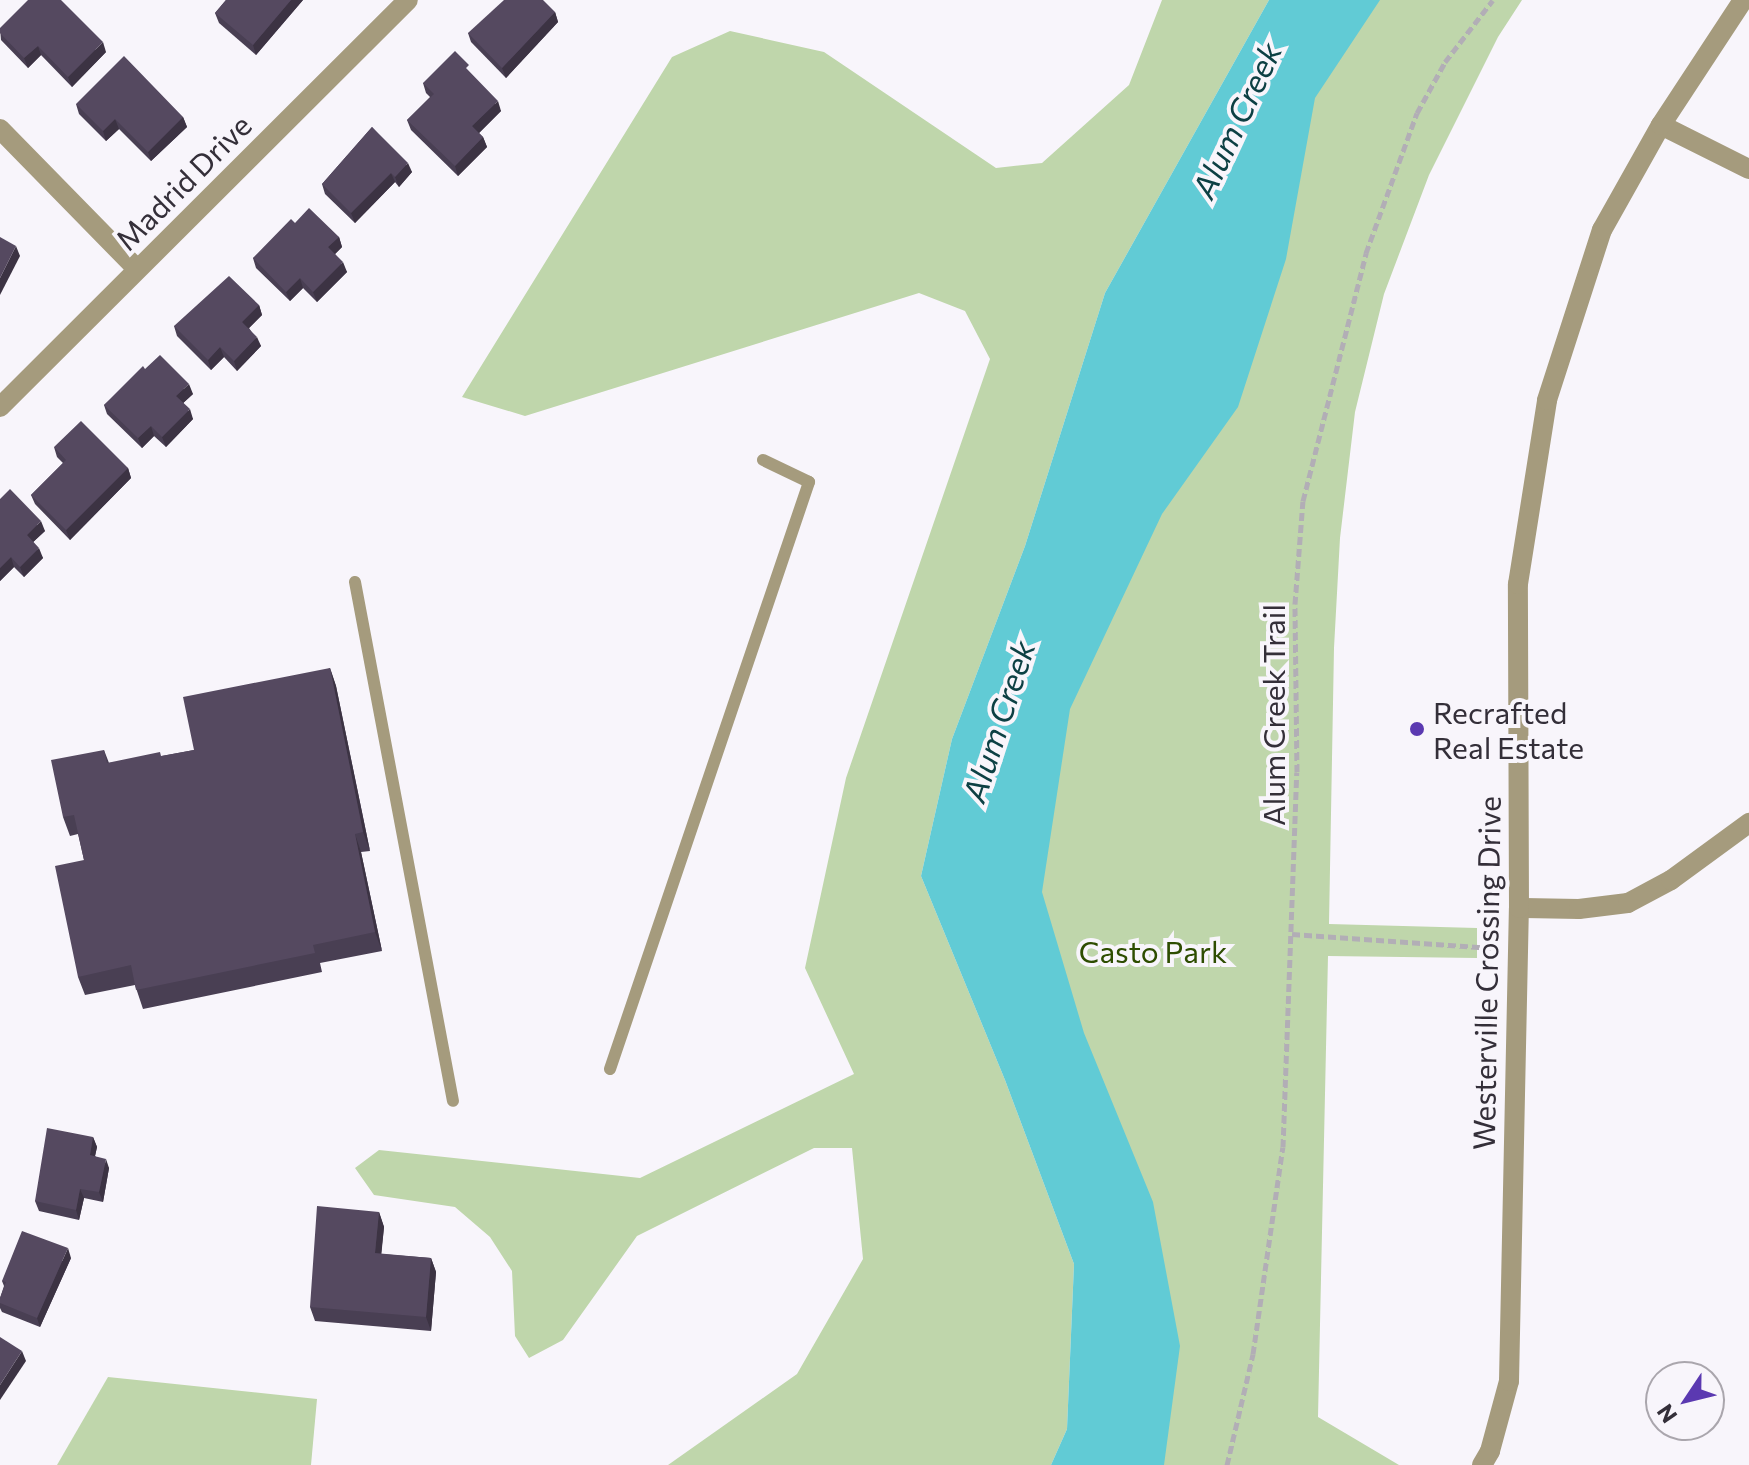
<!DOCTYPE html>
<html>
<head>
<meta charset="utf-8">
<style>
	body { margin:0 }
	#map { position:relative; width:1749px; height:1465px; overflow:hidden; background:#f8f5fb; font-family:Commissioner,sans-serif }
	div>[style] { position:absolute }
	.green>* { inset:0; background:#bfd6ab }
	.water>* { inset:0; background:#61cbd5 }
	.path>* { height:5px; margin-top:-2.5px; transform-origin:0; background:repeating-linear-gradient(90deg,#b2aeb6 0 8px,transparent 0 12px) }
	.lane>* { height:12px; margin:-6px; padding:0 6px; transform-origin:6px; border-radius:6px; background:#a59b7d }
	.street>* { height:20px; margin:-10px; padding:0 10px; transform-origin:10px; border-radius:10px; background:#a59b7d }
	.wall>* { inset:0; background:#493f53 }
	.shaded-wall>* { inset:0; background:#3c3343 }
	.building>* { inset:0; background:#554960 }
	.dots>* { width:22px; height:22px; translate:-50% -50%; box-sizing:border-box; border:4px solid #f8f5fb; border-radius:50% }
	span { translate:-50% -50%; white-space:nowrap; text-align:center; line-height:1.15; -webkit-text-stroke:8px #f8f5fb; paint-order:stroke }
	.street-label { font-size:30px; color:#342f39 }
	.poi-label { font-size:30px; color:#342f39 }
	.left { translate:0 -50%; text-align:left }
	.park-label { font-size:30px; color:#2e4d01 }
	.water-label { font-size:32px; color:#0d4044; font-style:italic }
	.north { position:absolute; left:1645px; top:1361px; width:80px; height:80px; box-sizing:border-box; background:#f8f5fb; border:2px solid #aaa6ad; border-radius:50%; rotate:235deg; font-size:22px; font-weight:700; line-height:32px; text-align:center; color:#342f39 }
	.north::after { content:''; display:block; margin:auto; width:28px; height:36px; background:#5b39b1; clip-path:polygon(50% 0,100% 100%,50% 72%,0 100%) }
</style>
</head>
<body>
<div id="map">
	<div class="green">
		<div style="clip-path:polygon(1162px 0,1269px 0,1105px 293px,1025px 546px,952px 739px,921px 876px,1005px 1080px,1074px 1264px,1067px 1429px,1051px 1465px,668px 1465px,797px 1374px,863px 1259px,852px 1148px,814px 1148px,637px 1236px,563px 1340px,529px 1358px,515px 1336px,512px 1271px,490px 1237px,455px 1207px,374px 1195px,355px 1168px,379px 1150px,640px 1178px,854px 1074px,805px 968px,846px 778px,990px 359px,965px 311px,919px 293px,525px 416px,462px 397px,672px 57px,730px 31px,824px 52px,996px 168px,1042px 163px,1129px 85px)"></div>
		<div style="clip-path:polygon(1344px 0,1522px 0,1498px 37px,1429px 175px,1384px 294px,1355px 412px,1340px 538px,1334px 648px,1329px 924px,1477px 928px,1477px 958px,1328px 956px,1318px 1417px,1399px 1465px,1080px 1465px,1088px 1212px,963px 963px)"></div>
		<div style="clip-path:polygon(108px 1377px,317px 1399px,311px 1465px,57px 1465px)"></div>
	</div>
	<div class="water">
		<div style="clip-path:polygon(1269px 0,1380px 0,1315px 98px,1286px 259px,1238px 407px,1162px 514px,1070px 709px,1042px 892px,1084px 1033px,1153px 1202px,1180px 1346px,1164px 1465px,1051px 1465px,1067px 1429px,1074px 1264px,1005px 1080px,921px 876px,952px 739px,1025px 546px,1105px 293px)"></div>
	</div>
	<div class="path">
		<div style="left:1292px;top:934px;width:201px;rotate:4deg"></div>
		<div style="left:1227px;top:1465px;width:114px;rotate:-76.8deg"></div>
		<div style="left:1253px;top:1354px;width:209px;rotate:-81.8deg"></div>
		<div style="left:1283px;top:1147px;width:375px;rotate:-87.9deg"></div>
		<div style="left:1297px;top:772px;width:168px;rotate:-90.7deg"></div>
		<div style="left:1295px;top:604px;width:103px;rotate:-85.6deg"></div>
		<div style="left:1303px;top:501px;width:256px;rotate:-75.7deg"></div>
		<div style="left:1366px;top:253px;width:149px;rotate:-70deg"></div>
		<div style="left:1417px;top:113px;width:58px;rotate:-61.2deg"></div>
		<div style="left:1445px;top:62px;width:78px;rotate:-52.3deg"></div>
	</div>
	<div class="lane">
		<div style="left:355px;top:582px;width:528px;rotate:79.31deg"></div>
		<div style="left:610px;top:1069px;width:620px;rotate:-71.27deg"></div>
		<div style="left:809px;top:482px;width:51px;rotate:-154.4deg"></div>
	</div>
	<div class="street">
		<div style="left:1661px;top:125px;width:98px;rotate:26.6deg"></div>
		<div style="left:0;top:129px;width:196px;rotate:45.6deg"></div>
		<div style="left:0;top:407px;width:576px;rotate:-44.93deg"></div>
		<div style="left:1519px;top:908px;width:60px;rotate:1deg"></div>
		<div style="left:1579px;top:909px;width:49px;rotate:-7deg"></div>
		<div style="left:1628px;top:903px;width:49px;rotate:-28.1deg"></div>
		<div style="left:1671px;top:880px;width:97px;rotate:-36.2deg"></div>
		<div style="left:1482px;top:1465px;width:16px;rotate:-60deg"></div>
		<div style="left:1490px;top:1451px;width:73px;rotate:-74.8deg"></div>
		<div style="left:1509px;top:1381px;width:473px;rotate:-88.8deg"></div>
		<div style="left:1519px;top:908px;width:324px;rotate:-90.2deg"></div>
		<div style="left:1518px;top:584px;width:186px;rotate:-81deg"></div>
		<div style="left:1547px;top:400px;width:179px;rotate:-72.1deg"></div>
		<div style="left:1602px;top:230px;width:120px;rotate:-60.7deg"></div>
		<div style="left:1661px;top:125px;width:149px;rotate:-56.7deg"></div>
	</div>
	<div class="wall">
		<div style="clip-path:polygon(226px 0,303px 0,256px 55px,219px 23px,215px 13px)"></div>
		<div style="clip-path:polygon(555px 12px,558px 22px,506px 78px,471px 42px,468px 33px)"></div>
		<div style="clip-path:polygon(0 28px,106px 52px,72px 87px,41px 55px,28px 68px,1px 40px)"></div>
		<div style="clip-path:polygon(472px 75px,501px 111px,479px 133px,483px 137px,487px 147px,458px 176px,411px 130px,407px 120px,430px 97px,426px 93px,423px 83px)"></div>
		<div style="clip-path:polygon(76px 104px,183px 117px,187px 127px,151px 161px,119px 129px,106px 141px,79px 114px)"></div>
		<div style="clip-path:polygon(372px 127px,412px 172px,399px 187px,395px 182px,355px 223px,325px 194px,322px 184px)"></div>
		<div style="clip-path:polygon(295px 223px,339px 237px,342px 247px,335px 254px,347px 272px,317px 302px,303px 288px,290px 301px,256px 268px,253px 258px)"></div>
		<div style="clip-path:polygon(259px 305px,262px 315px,249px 328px,261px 346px,237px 371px,224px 357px,211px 370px,177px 336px,174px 326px)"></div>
		<div style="clip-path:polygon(145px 369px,193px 394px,183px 403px,193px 419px,166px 447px,154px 436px,142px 448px,107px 414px,104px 405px)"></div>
		<div style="clip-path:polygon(54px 447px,128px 468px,131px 478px,70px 540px,35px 504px,31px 495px,63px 463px,57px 457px)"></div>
		<div style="clip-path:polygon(0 499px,45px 531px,33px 542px,43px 558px,24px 577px,14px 567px,0 581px)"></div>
		<div style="clip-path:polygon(330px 668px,336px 686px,370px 851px,361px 852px,382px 951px,320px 963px,322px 972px,143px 1009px,135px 985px,85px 995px,78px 977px,84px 860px,78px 834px,70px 836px,63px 817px,104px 750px,109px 763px,162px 756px,194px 750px)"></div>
		<div style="clip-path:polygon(93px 1137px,97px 1147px,95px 1156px,109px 1168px,103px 1202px,84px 1198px,79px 1220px,39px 1211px,35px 1201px)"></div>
		<div style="clip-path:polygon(379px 1212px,384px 1227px,381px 1254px,431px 1258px,436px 1272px,431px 1331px,315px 1321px,310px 1307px)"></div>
		<div style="clip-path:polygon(71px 1258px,40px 1327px,2px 1312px,0 1308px,0 1298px,4px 1286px,2px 1281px)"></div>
	</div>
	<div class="shaded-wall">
		<div style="clip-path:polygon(291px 0,303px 0,256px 55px,253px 45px)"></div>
		<div style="clip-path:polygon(555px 12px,558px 22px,506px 78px,502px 68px)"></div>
		<div style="clip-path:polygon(103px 42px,106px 52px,72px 87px,68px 77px)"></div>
		<div style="clip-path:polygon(38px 46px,41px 55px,28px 68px,24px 58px)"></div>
		<div style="clip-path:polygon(498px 101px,501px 111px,476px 136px,472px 126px)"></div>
		<div style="clip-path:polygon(183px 117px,187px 127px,151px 161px,148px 152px)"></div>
		<div style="clip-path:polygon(115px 119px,119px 129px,106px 141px,103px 131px)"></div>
		<div style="clip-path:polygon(483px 137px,487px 147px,458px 176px,455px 166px)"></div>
		<div style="clip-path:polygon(408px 163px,412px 172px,399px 187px,395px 177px)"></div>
		<div style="clip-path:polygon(391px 173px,395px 182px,355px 223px,351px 213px)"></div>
		<div style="clip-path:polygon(339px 237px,342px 247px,332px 257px,328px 247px)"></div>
		<div style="clip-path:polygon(16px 246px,20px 256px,0 295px,0 278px)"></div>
		<div style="clip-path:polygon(343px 262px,347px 272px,317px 302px,313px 292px)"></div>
		<div style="clip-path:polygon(300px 278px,303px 288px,290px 301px,286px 292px)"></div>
		<div style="clip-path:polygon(259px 305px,262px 315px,246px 331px,242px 322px)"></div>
		<div style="clip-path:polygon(257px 337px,261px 346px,237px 371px,234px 361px)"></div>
		<div style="clip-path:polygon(220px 347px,224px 357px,211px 370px,208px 360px)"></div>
		<div style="clip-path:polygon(189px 384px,193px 394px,180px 406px,176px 396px)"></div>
		<div style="clip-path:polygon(190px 409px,193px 419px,166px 447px,162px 437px)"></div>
		<div style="clip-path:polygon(151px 426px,154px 436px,142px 448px,138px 438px)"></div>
		<div style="clip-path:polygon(128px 468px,131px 478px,70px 540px,66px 530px)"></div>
		<div style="clip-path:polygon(41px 521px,45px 531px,30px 545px,27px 535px)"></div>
		<div style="clip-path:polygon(39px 548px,43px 558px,24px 577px,20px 567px)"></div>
		<div style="clip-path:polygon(11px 557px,14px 567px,0 581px,0 568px)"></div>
		<div style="clip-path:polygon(330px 668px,336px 686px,370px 851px,363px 832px)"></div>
		<div style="clip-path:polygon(355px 834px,361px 852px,382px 951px,375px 932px)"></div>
		<div style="clip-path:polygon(93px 1137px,97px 1147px,93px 1165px,90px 1155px)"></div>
		<div style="clip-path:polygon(106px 1159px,109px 1168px,103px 1202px,99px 1192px)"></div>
		<div style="clip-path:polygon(80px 1189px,84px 1198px,79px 1220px,76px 1210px)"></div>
		<div style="clip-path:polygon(379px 1212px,384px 1227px,380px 1268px,375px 1253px)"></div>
		<div style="clip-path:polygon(68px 1248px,71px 1258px,40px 1327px,37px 1318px)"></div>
		<div style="clip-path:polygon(431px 1258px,436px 1272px,431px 1331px,426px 1317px)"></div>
		<div style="clip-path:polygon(22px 1351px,26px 1361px,0 1400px,0 1385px)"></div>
	</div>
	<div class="building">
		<div style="clip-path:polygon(28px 0,61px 0,103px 42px,68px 77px,38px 46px,24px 58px,0 33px,0 28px)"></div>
		<div style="clip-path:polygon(226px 0,291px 0,253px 45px,215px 13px)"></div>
		<div style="clip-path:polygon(504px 0,543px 0,555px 12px,502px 68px,468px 33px)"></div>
		<div style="clip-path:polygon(455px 51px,469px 65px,466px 68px,498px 101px,472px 126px,483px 137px,455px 166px,407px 120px,434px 94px,423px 83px)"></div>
		<div style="clip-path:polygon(124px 56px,183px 117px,148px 152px,115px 119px,103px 131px,76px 104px)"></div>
		<div style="clip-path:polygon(372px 127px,408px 163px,395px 177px,391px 173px,351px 213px,322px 184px)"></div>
		<div style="clip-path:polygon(309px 208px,339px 237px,328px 247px,343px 262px,313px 292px,300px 278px,286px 292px,253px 258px,291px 219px,295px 223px)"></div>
		<div style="clip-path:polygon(0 237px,16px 246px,0 278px)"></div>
		<div style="clip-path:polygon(229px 276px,259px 305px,242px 322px,257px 337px,234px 361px,220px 347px,208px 360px,174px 326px)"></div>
		<div style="clip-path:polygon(160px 355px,189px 384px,176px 396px,190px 409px,162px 437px,151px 426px,138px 438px,104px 405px,143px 366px,145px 369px)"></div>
		<div style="clip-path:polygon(81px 421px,128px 468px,66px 530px,31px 495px,66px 460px,54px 447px)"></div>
		<div style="clip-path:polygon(10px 489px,41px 521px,27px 535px,39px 548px,20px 567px,11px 557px,0 568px,0 499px)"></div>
		<div style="clip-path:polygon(330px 668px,363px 832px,355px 834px,375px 932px,313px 945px,315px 953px,136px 990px,131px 965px,78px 977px,55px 866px,84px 860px,74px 815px,63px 817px,51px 760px,104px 750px,107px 763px,160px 752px,161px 756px,194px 750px,183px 697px)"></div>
		<div style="clip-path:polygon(47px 1128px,93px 1137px,90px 1155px,106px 1159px,99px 1192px,80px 1189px,76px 1210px,35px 1201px)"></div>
		<div style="clip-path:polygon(317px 1206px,379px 1212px,375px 1253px,431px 1258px,426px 1317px,310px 1307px)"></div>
		<div style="clip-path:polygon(22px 1231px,68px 1248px,37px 1318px,0 1303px,0 1298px,6px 1282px,2px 1281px)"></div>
		<div style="clip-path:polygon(0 1337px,22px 1351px,0 1385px)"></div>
	</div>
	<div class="dots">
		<div style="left:1417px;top:729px;background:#5b39b1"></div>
	</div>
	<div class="street-label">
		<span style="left:183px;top:182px;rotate:-45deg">Madrid Drive</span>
		<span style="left:1273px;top:715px;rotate:-90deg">Alum Creek Trail</span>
		<span style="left:1486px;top:973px;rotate:-89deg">Westerville Crossing Drive</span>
	</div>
	<div class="poi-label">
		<span class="left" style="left:1433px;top:729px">Recrafted<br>Real Estate</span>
	</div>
	<div class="park-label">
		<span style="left:1153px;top:951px">Casto Park</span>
	</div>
	<div class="water-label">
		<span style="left:1236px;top:120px;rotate:-65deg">Alum Creek</span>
		<span style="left:998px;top:721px;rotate:-72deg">Alum Creek</span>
	</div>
	<div class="north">N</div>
</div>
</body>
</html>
